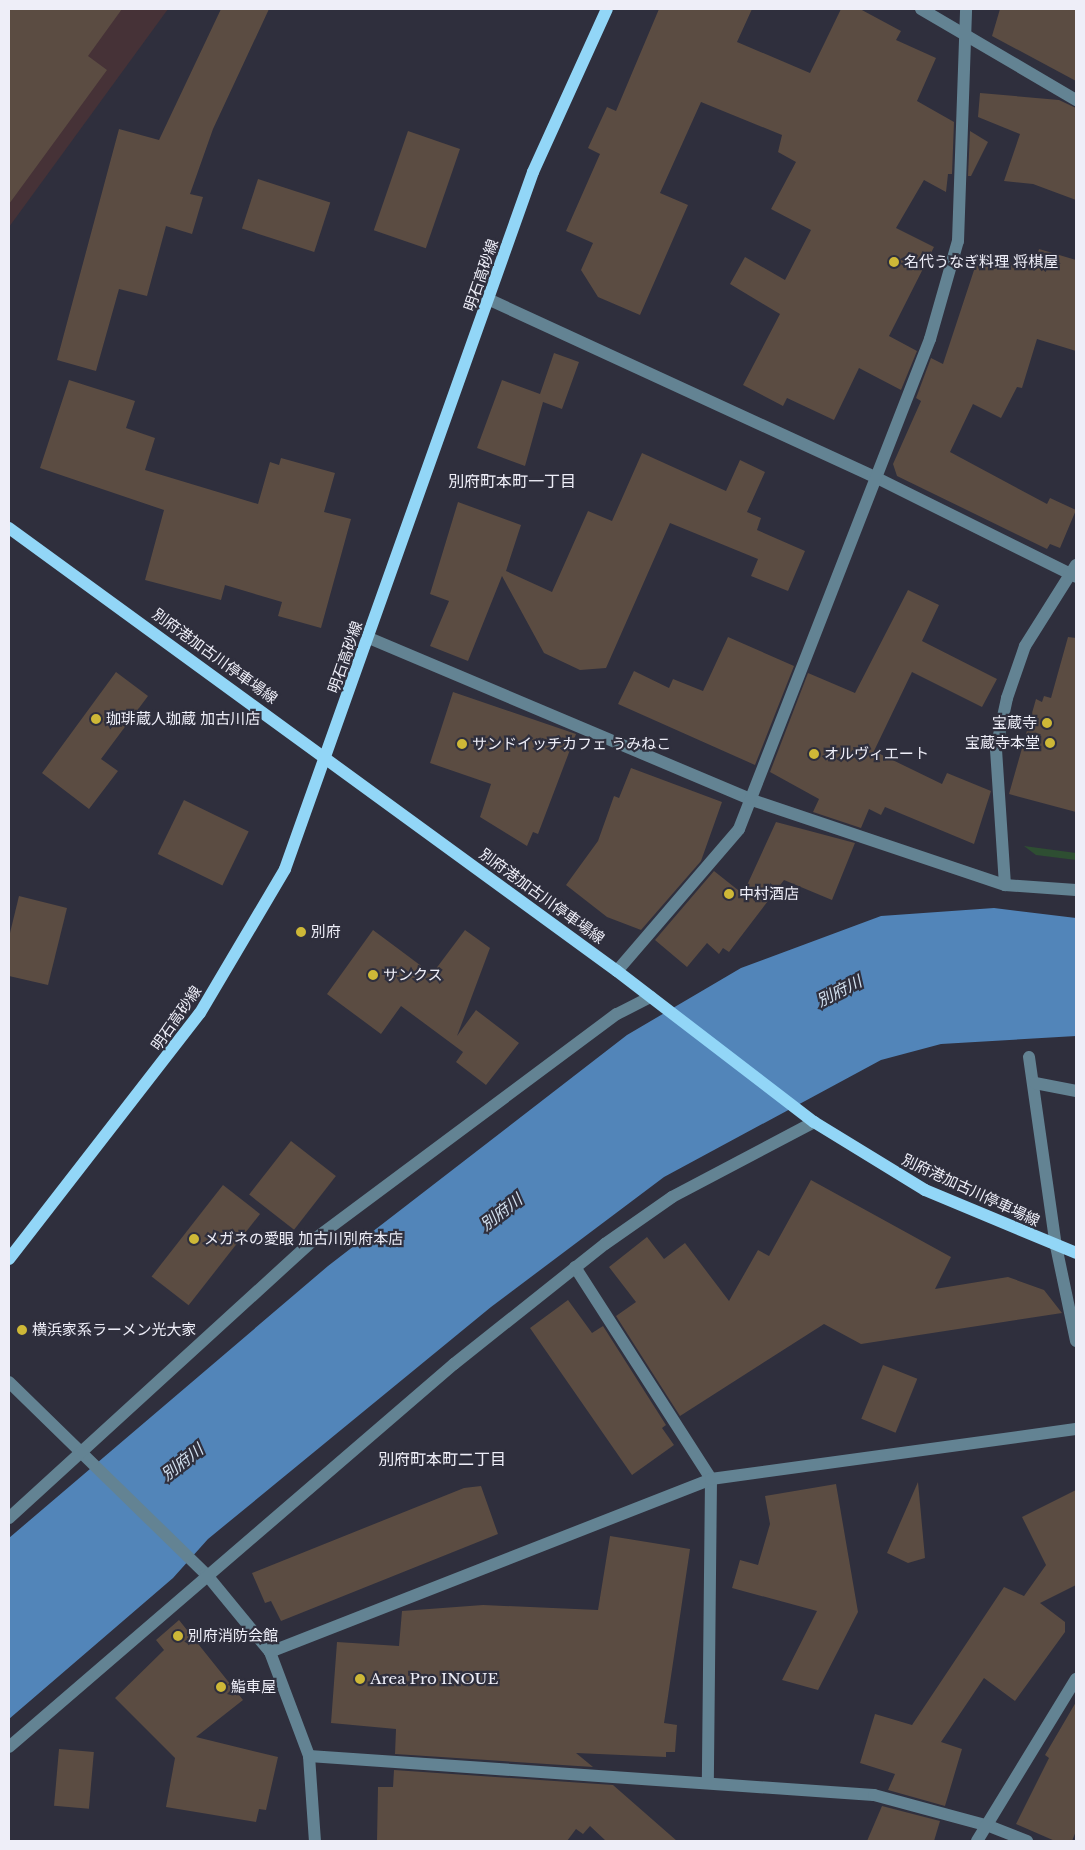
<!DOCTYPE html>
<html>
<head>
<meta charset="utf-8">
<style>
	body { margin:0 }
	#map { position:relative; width:1085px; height:1850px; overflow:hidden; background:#2f2f3d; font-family:"Libre Baskerville","Noto Sans JP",serif }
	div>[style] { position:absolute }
	.commercial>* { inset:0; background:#463237 }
	.green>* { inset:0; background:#2e4e32 }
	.water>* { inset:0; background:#5285b9 }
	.building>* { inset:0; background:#5b4c42; transform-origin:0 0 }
	.minor>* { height:12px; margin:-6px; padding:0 6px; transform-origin:6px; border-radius:6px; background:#638393 }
	.major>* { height:12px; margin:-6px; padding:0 6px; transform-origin:6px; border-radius:6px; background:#92d6f7 }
	.dots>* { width:14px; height:14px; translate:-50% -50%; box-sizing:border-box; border:2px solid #2f2f3d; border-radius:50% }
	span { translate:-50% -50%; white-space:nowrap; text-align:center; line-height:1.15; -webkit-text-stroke:4.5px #2f2f3d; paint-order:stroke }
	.poi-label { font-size:15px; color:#eeeef8 }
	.left { translate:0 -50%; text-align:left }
	.right { translate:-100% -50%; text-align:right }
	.street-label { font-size:15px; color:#eeeef8 }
	.neighbourhood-label { font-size:16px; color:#eeeef8 }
	.water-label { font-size:16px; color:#d3e1f0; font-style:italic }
	.frame { position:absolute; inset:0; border:10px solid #eeeef8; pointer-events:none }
</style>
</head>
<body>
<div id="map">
	<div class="commercial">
		<div style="clip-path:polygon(9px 9px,168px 9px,9px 227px)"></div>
	</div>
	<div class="green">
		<div style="clip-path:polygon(1024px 846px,1076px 853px,1076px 860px,1036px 855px)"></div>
	</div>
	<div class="water">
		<div style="clip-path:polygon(994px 908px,1076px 918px,1076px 1036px,941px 1044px,881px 1060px,664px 1177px,491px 1307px,208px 1539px,173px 1578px,9px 1719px,9px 1538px,328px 1266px,627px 1035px,741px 968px,881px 916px)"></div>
	</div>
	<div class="building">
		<div style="clip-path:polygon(9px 9px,122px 9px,88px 56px,107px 70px,9px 204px)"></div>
		<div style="clip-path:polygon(221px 9px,269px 9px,213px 129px,190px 194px,203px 197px,192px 234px,166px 226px,147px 296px,119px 289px,96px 371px,57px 360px,119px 129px,159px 140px)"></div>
		<div style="clip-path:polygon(659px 9px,752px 9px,737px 42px,810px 73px,841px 9px,860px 9px,901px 31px,896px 40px,936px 58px,917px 101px,954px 122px,952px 174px,948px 174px,946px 192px,924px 180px,896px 228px,934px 247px,889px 336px,917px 351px,901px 390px,859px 368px,834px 420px,787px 398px,783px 406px,743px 385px,780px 314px,730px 284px,745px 257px,785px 280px,811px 230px,771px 209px,796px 162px,778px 152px,782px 135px,701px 102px,660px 193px,688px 205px,640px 315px,598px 297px,581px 270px,593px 243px,566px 231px,600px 154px,588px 148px,607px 107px,616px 111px)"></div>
		<div style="clip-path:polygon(1000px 9px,1076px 9px,1076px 81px,992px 36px)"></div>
		<div style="clip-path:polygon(980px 93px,1059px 100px,1076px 108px,1076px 200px,1033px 184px,1004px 181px,1020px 134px,978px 117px)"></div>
		<div style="left:408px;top:131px;width:55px;height:105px;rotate:19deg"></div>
		<div style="clip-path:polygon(970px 131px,988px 142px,971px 176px,968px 176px)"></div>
		<div style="left:258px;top:179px;width:76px;height:52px;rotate:18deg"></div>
		<div style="clip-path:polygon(1039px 249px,1076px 260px,1076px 351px,1037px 339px,1022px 388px,1017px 387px,1001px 418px,973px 404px,950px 452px,1047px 504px,1050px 498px,1076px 510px,1060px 548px,1050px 544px,1047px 549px,897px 476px,893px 464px,921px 401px,916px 398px,931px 358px,943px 364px,980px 252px,1033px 270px)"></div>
		<div style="clip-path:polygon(554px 353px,579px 362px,562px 409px,543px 402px,525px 466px,477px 448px,502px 380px,540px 394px)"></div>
		<div style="clip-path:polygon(69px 380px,135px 401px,126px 428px,155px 438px,145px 470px,258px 504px,270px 462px,279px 465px,281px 458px,335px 473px,324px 512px,351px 519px,321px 628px,278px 616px,282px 602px,225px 585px,221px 600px,145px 580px,164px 510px,40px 468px)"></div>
		<div style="clip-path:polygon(642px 453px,726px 491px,740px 460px,765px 472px,747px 512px,761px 518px,757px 530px,805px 551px,788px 591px,751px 576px,758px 559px,670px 523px,606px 668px,580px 670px,544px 653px,502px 576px,468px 661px,430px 646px,449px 601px,430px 594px,458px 502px,521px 525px,506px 571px,552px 592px,588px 511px,612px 521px)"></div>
		<div style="clip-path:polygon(908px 590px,939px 605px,922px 641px,997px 679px,982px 707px,912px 672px,874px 751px,942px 784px,947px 773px,991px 791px,974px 844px,885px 807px,881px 815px,869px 809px,861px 828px,813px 812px,819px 799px,770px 772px,808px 673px,855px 693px)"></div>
		<div style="clip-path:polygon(728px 637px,794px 666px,755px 765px,618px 704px,634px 671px,669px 688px,673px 679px,703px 691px)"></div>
		<div style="clip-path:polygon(1068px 637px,1076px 638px,1076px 812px,1009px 794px,1036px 699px,1042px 702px,1044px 696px,1051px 698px)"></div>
		<div style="clip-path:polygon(116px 672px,148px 696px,101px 759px,118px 771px,89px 809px,42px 773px)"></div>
		<div style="clip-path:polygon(453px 692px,576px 734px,538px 834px,533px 832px,527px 846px,480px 817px,491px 784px,430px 763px)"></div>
		<div style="clip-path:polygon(631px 768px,722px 802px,701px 861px,641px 930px,607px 917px,566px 885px,598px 841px,614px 796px,619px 798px)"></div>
		<div style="left:184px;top:800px;width:72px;height:60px;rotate:26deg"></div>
		<div style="clip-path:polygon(776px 822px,855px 843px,832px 900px,784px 880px,729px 952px,723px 948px,719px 954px,707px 943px,687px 967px,655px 940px,714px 871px,743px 894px)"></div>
		<div style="clip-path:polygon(19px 896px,67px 908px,48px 985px,9px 976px,9px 937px)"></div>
		<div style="clip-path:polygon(373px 930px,432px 974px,465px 930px,490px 948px,457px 1036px,476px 1010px,519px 1043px,486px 1085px,456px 1062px,463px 1052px,401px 1006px,381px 1034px,327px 994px)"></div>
		<div style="left:291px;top:1141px;width:57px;height:68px;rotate:38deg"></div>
		<div style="clip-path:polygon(811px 1180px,951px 1257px,935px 1289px,1008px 1277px,1044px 1290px,1062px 1313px,861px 1344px,824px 1324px,680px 1416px,616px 1316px,636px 1302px,609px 1267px,647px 1237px,664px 1259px,685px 1243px,729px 1301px,758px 1250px,769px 1256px)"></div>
		<div style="left:223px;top:1185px;width:47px;height:116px;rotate:38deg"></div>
		<div style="clip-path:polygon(568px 1300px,592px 1333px,603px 1326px,666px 1425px,662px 1428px,674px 1445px,632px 1475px,530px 1328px)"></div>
		<div style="left:883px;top:1365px;width:37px;height:58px;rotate:22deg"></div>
		<div style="clip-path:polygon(918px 1482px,925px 1558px,908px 1563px,887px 1553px)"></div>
		<div style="clip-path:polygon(836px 1484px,858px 1612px,818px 1690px,782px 1680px,817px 1611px,732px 1588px,740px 1560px,758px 1565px,770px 1524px,765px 1496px)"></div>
		<div style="clip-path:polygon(481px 1486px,498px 1534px,281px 1621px,271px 1601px,265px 1603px,252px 1573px,464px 1488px)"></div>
		<div style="clip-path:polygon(1076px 1490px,1076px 1585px,1040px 1603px,1065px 1622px,1065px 1632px,1015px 1701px,984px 1678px,941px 1742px,962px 1749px,945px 1806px,888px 1790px,895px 1774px,860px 1763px,875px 1714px,912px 1725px,1004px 1587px,1024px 1596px,1046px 1565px,1022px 1517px)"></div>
		<div style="clip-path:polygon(610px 1536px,690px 1549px,664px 1723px,677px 1725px,675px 1752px,666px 1752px,666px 1757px,576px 1753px,593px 1767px,395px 1754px,396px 1729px,331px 1723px,337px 1642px,399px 1646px,402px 1611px,483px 1605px,598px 1610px)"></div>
		<div style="clip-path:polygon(179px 1620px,243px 1700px,196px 1737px,278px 1757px,266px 1810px,259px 1809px,256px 1822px,166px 1807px,175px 1758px,115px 1698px,164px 1650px,156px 1640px)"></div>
		<div style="clip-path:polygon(1076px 1702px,1076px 1831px,1072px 1841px,1055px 1841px,1016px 1824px,1049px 1758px,1045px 1755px)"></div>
		<div style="left:59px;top:1749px;width:35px;height:57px;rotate:5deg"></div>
		<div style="clip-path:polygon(394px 1770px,613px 1785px,677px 1841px,606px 1841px,590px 1826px,583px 1834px,576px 1829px,567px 1841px,377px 1841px,378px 1787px,393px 1787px)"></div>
		<div style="clip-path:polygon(882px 1806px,940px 1821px,934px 1841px,867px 1841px)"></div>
	</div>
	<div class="minor">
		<div style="left:921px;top:9px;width:180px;rotate:30.4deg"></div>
		<div style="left:490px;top:300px;width:426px;rotate:24.7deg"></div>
		<div style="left:877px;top:478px;width:222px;rotate:26.4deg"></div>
		<div style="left:369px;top:638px;width:416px;rotate:22.9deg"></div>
		<div style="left:752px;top:800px;width:267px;rotate:18.6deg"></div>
		<div style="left:1005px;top:885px;width:71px;rotate:4deg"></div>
		<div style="left:1005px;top:885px;width:136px;rotate:-93.8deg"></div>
		<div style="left:996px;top:749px;width:52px;rotate:-77.8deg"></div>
		<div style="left:1007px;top:698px;width:55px;rotate:-70.9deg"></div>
		<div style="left:1025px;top:646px;width:96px;rotate:-57.8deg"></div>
		<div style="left:617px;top:971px;width:187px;rotate:-49.3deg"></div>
		<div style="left:739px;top:829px;width:526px;rotate:-68.7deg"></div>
		<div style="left:930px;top:339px;width:102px;rotate:-74.1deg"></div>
		<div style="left:958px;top:241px;width:232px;rotate:-88deg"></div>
		<div style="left:1029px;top:1057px;width:191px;rotate:81.9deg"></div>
		<div style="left:1056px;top:1246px;width:97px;rotate:78.1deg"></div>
		<div style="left:1035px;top:1083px;width:42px;rotate:11deg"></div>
		<div style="left:575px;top:1267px;width:252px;rotate:57.3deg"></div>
		<div style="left:711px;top:1479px;width:302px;rotate:90.6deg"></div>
		<div style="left:9px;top:1382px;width:275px;rotate:44.3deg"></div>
		<div style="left:206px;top:1574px;width:101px;rotate:50.6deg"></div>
		<div style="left:270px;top:1652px;width:111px;rotate:69.4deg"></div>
		<div style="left:309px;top:1756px;width:85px;rotate:86deg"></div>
		<div style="left:9px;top:1518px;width:416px;rotate:-42.4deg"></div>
		<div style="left:316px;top:1238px;width:375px;rotate:-36.7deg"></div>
		<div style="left:617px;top:1014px;width:38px;rotate:-27deg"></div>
		<div style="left:270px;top:1652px;width:474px;rotate:-21.4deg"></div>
		<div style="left:711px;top:1479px;width:368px;rotate:-7.8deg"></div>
		<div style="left:9px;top:1747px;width:587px;rotate:-40.72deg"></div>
		<div style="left:454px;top:1364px;width:193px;rotate:-38.5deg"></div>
		<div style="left:605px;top:1244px;width:82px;rotate:-35deg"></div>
		<div style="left:672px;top:1197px;width:161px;rotate:-27.8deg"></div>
		<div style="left:309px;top:1756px;width:566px;rotate:3.95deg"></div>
		<div style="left:874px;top:1795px;width:119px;rotate:15.1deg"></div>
		<div style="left:989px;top:1826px;width:41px;rotate:21.5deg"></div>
		<div style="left:977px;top:1841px;width:190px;rotate:-58.6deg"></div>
	</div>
	<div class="major">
		<div style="left:9px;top:528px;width:752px;rotate:36.08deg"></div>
		<div style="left:617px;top:971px;width:248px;rotate:37.5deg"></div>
		<div style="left:814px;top:1122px;width:130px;rotate:31.5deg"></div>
		<div style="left:925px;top:1190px;width:164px;rotate:22.6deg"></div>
		<div style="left:9px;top:1259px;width:311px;rotate:-52.2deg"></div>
		<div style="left:200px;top:1013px;width:167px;rotate:-59.4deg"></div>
		<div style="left:285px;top:869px;width:740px;rotate:-70.41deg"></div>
		<div style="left:533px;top:172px;width:179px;rotate:-65.6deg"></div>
	</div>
	<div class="dots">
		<div style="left:894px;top:262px;background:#ceb837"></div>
		<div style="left:96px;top:719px;background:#ceb837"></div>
		<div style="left:1047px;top:723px;background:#ceb837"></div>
		<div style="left:1050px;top:743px;background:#ceb837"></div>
		<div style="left:462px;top:744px;background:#ceb837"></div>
		<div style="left:814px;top:754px;background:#ceb837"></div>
		<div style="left:729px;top:894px;background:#ceb837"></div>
		<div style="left:301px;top:932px;background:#ceb837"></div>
		<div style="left:373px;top:975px;background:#ceb837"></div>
		<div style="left:194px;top:1239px;background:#ceb837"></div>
		<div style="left:22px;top:1330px;background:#ceb837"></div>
		<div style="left:178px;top:1636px;background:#ceb837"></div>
		<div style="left:360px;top:1679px;background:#ceb837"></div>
		<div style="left:221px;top:1687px;background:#ceb837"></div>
	</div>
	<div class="poi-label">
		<span class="left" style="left:904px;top:262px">名代うなぎ料理 将棋屋</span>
		<span class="left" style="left:106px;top:719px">珈琲蔵人珈蔵 加古川店</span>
		<span class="right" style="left:1037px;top:723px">宝蔵寺</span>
		<span class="right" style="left:1040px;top:743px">宝蔵寺本堂</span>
		<span class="left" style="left:472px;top:744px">サンドイッチカフェ うみねこ</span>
		<span class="left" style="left:824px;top:754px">オルヴィエート</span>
		<span class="left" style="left:739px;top:894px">中村酒店</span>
		<span class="left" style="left:311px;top:932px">別府</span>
		<span class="left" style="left:383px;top:975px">サンクス</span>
		<span class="left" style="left:204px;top:1239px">メガネの愛眼 加古川別府本店</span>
		<span class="left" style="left:32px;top:1330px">横浜家系ラーメン光大家</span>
		<span class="left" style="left:188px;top:1636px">別府消防会館</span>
		<span class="left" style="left:370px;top:1679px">Area Pro INOUE</span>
		<span class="left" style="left:231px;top:1687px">鮨車屋</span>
	</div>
	<div class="street-label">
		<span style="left:481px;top:275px;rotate:-71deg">明石高砂線</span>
		<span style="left:215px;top:656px;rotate:36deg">別府港加古川停車場線</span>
		<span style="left:345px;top:657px;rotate:-71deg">明石高砂線</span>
		<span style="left:542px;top:896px;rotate:36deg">別府港加古川停車場線</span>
		<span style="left:176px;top:1018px;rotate:-55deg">明石高砂線</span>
		<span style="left:971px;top:1190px;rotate:25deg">別府港加古川停車場線</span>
	</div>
	<div class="neighbourhood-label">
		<span style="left:512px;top:481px">別府町本町一丁目</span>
		<span style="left:442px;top:1459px">別府町本町二丁目</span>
	</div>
	<div class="water-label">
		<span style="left:839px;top:991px;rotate:-27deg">別府川</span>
		<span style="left:501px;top:1212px;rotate:-38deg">別府川</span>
		<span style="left:182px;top:1462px;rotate:-38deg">別府川</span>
	</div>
	<div class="frame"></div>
</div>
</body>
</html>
